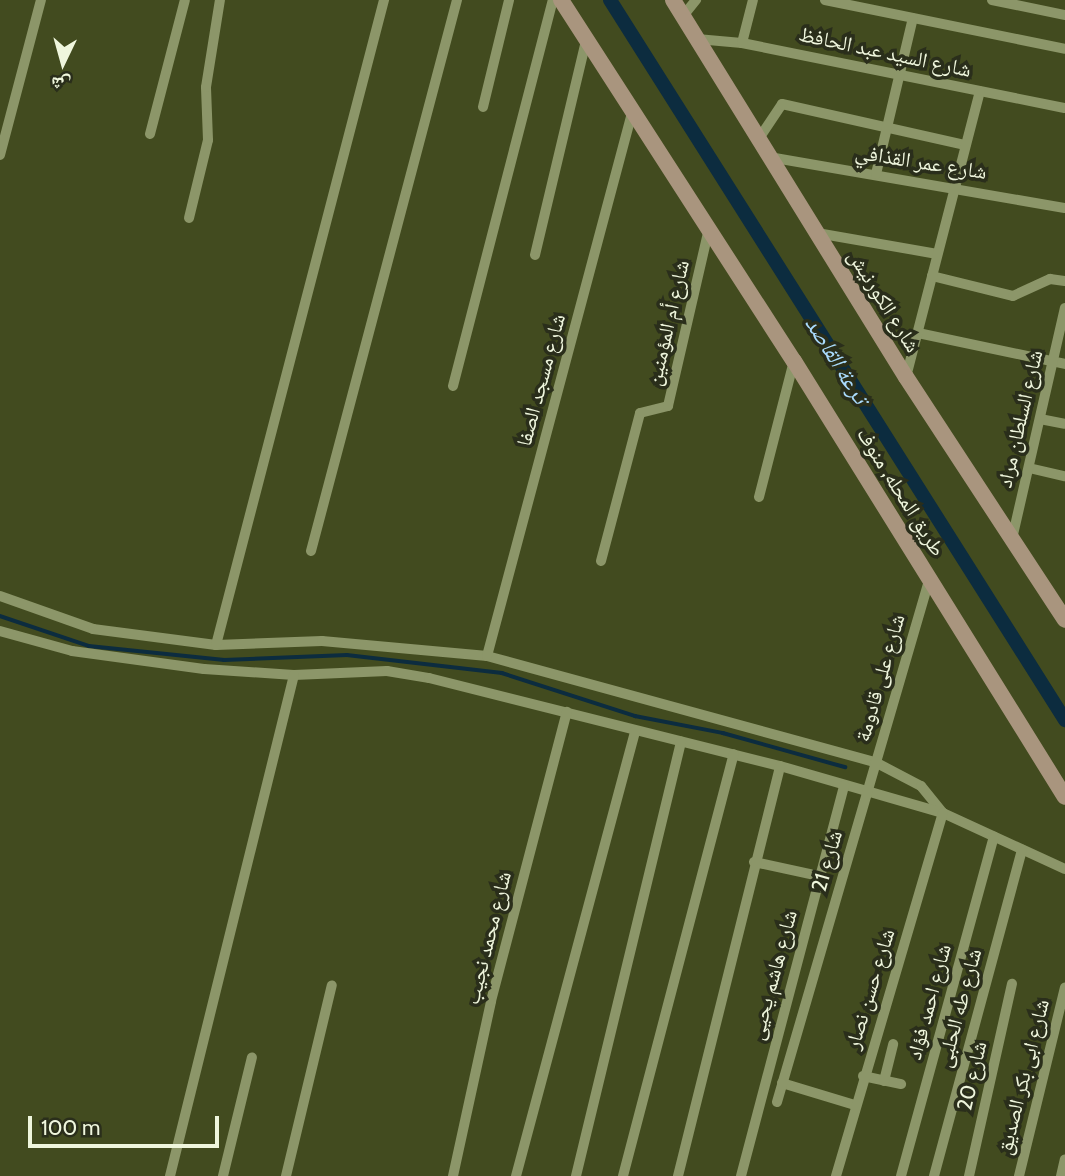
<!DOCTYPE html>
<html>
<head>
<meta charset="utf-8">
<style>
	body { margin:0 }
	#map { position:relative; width:1065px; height:1176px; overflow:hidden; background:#424b1f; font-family:Cabin,"Noto Naskh Arabic",sans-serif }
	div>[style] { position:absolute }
	.stream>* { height:3.5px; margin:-1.75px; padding:0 1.75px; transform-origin:1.75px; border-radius:1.75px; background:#0c2c3f }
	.canal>* { height:14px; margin:-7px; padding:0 7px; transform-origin:7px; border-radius:7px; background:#0c2c3f }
	.street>* { height:10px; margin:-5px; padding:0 5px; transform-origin:5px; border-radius:5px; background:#8c9669 }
	.secondary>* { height:16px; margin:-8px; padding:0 8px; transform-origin:8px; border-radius:8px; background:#a9957e }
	span { translate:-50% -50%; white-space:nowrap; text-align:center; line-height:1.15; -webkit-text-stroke:7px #2a2e1b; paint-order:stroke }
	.street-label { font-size:21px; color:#eff6dd }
	.water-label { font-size:23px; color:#aadbfd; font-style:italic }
	.north { position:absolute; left:28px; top:28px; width:70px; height:70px; -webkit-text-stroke:5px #2a2e1b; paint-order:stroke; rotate:185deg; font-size:19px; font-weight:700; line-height:28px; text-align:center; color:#eff6dd }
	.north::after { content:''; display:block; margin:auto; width:24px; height:32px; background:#eff6dd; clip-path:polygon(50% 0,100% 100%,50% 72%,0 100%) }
	.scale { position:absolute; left:28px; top:1116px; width:191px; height:32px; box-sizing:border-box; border:4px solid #eff6dd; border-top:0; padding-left:9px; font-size:21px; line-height:24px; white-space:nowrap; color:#eff6dd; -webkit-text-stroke:5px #2a2e1b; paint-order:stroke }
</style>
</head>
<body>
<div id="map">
	<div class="stream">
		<div style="left:0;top:616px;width:94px;rotate:18.6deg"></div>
		<div style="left:89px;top:646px;width:136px;rotate:5.9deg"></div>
		<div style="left:224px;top:660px;width:123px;rotate:-2.3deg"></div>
		<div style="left:347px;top:655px;width:156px;rotate:6.6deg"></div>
		<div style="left:502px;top:673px;width:140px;rotate:17.9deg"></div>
		<div style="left:635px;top:716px;width:90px;rotate:10.9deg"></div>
		<div style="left:723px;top:733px;width:127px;rotate:15.6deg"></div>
	</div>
	<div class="canal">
		<div style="left:610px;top:0;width:852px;rotate:57.71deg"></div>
	</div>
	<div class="street">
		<div style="left:825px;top:0;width:245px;rotate:11.5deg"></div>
		<div style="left:992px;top:0;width:75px;rotate:11.6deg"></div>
		<div style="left:683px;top:16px;width:21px;rotate:-51deg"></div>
		<div style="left:697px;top:39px;width:45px;rotate:5.1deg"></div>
		<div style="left:742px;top:43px;width:329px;rotate:11.4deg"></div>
		<div style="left:742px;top:43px;width:44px;rotate:-75.7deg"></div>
		<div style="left:483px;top:107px;width:110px;rotate:-76.3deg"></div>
		<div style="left:150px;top:134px;width:138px;rotate:-75.4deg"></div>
		<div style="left:758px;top:140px;width:43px;rotate:-56.3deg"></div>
		<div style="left:782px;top:104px;width:188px;rotate:12.6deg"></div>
		<div style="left:0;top:155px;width:160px;rotate:-75.2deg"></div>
		<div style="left:769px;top:157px;width:300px;rotate:9.8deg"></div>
		<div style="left:876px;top:174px;width:160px;rotate:-76.7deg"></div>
		<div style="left:189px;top:218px;width:80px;rotate:-76.3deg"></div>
		<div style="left:208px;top:140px;width:53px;rotate:-92.2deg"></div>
		<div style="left:206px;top:87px;width:88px;rotate:-80.9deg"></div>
		<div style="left:817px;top:233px;width:122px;rotate:9.9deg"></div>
		<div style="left:535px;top:255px;width:220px;rotate:-76.6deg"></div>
		<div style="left:932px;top:276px;width:83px;rotate:13.9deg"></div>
		<div style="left:1013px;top:296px;width:41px;rotate:-24.7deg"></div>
		<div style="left:1050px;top:279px;width:15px;rotate:8deg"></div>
		<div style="left:918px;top:333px;width:150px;rotate:11.9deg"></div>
		<div style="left:906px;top:377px;width:295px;rotate:-75.5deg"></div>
		<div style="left:453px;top:386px;width:399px;rotate:-75.5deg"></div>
		<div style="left:1040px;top:419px;width:25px;rotate:11deg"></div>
		<div style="left:1029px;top:468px;width:37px;rotate:13deg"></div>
		<div style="left:759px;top:497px;width:140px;rotate:-75.6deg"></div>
		<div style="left:1012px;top:539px;width:237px;rotate:-77.1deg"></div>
		<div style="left:311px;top:551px;width:570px;rotate:-75.16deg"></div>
		<div style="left:601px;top:561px;width:153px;rotate:-75.2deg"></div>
		<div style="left:640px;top:413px;width:29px;rotate:-14deg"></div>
		<div style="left:668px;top:406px;width:178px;rotate:-77deg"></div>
		<div style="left:0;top:596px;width:99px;rotate:19.5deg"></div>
		<div style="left:93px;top:629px;width:124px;rotate:7.4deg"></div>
		<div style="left:216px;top:645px;width:106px;rotate:-2.2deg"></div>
		<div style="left:322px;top:641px;width:166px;rotate:5.2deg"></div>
		<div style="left:487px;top:656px;width:402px;rotate:15.3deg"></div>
		<div style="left:875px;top:762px;width:52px;rotate:27.6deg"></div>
		<div style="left:921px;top:786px;width:35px;rotate:51deg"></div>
		<div style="left:0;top:631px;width:75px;rotate:15.5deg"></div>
		<div style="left:72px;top:651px;width:133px;rotate:7.8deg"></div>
		<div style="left:204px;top:669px;width:90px;rotate:3.8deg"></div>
		<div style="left:294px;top:675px;width:93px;rotate:-2.5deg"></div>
		<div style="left:387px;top:671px;width:43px;rotate:9.5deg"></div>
		<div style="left:429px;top:678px;width:362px;rotate:14.1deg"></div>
		<div style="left:780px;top:766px;width:170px;rotate:16.1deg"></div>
		<div style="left:943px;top:813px;width:134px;rotate:24.7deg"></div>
		<div style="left:216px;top:645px;width:667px;rotate:-75.4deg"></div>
		<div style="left:487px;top:656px;width:562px;rotate:-75.05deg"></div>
		<div style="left:754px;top:862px;width:66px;rotate:12.2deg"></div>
		<div style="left:863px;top:1076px;width:39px;rotate:12deg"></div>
		<div style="left:884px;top:1081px;width:38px;rotate:-76deg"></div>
		<div style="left:782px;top:1083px;width:76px;rotate:16.8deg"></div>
		<div style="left:777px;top:1102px;width:547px;rotate:-73.75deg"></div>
		<div style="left:170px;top:1176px;width:516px;rotate:-76.1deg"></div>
		<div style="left:223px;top:1176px;width:122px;rotate:-76.3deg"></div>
		<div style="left:286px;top:1176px;width:196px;rotate:-76.5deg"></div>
		<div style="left:453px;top:1176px;width:179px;rotate:-77.7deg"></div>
		<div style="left:491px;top:1001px;width:299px;rotate:-75.3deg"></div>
		<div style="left:516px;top:1176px;width:461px;rotate:-75deg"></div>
		<div style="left:576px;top:1176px;width:447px;rotate:-76.4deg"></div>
		<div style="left:623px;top:1176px;width:436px;rotate:-75.3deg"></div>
		<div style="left:678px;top:1176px;width:422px;rotate:-76deg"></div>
		<div style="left:741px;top:1176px;width:404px;rotate:-75.2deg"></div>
		<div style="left:836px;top:1176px;width:378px;rotate:-73.6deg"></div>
		<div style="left:901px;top:1176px;width:352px;rotate:-74.7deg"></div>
		<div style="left:934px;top:1176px;width:338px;rotate:-74.9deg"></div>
		<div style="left:969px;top:1176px;width:197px;rotate:-77.4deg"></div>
		<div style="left:1019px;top:1176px;width:194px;rotate:-76.3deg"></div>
		<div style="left:1061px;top:1176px;width:17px;rotate:-77deg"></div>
	</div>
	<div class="secondary">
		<div style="left:561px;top:0;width:430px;rotate:57.2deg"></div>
		<div style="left:794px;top:361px;width:513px;rotate:58.14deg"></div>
		<div style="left:673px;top:0;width:443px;rotate:58.3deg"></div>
		<div style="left:906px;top:377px;width:290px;rotate:56.8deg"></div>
	</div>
	<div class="street-label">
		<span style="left:885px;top:52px;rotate:12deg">شارع السيد عبد الحافظ</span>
		<span style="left:921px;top:162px;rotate:9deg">شارع عمر القذافي</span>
		<span style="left:884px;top:301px;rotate:58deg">شارع الكورنيش</span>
		<span style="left:668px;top:323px;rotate:-77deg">شارع أم المؤمنين</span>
		<span style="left:541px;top:380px;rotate:-75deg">شارع مسجد الصفا</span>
		<span style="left:1020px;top:419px;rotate:-77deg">شارع السلطان مراد</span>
		<span style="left:901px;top:492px;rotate:58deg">طريق المحله, منوف</span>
		<span style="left:880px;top:678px;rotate:-74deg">شارع على قادومة</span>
		<span style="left:827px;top:861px;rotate:-74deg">شارع 21</span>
		<span style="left:488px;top:938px;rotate:-76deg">شارع محمد نجيب</span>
		<span style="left:773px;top:975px;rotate:-75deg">شارع هاشم يحيى</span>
		<span style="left:870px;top:989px;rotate:-73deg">شارع حسن نصار</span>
		<span style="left:929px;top:1002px;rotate:-75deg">شارع احمد فؤاد</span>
		<span style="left:959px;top:1008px;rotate:-75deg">شارع طه الحلبى</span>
		<span style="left:972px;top:1076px;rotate:-77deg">شارع 20</span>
		<span style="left:1023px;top:1077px;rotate:-76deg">شارع ابى بكر الصديق</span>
	</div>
	<div class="water-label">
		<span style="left:837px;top:360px;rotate:58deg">ترعة القاصد</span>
	</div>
	<div class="north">ش</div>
	<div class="scale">100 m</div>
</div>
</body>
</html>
